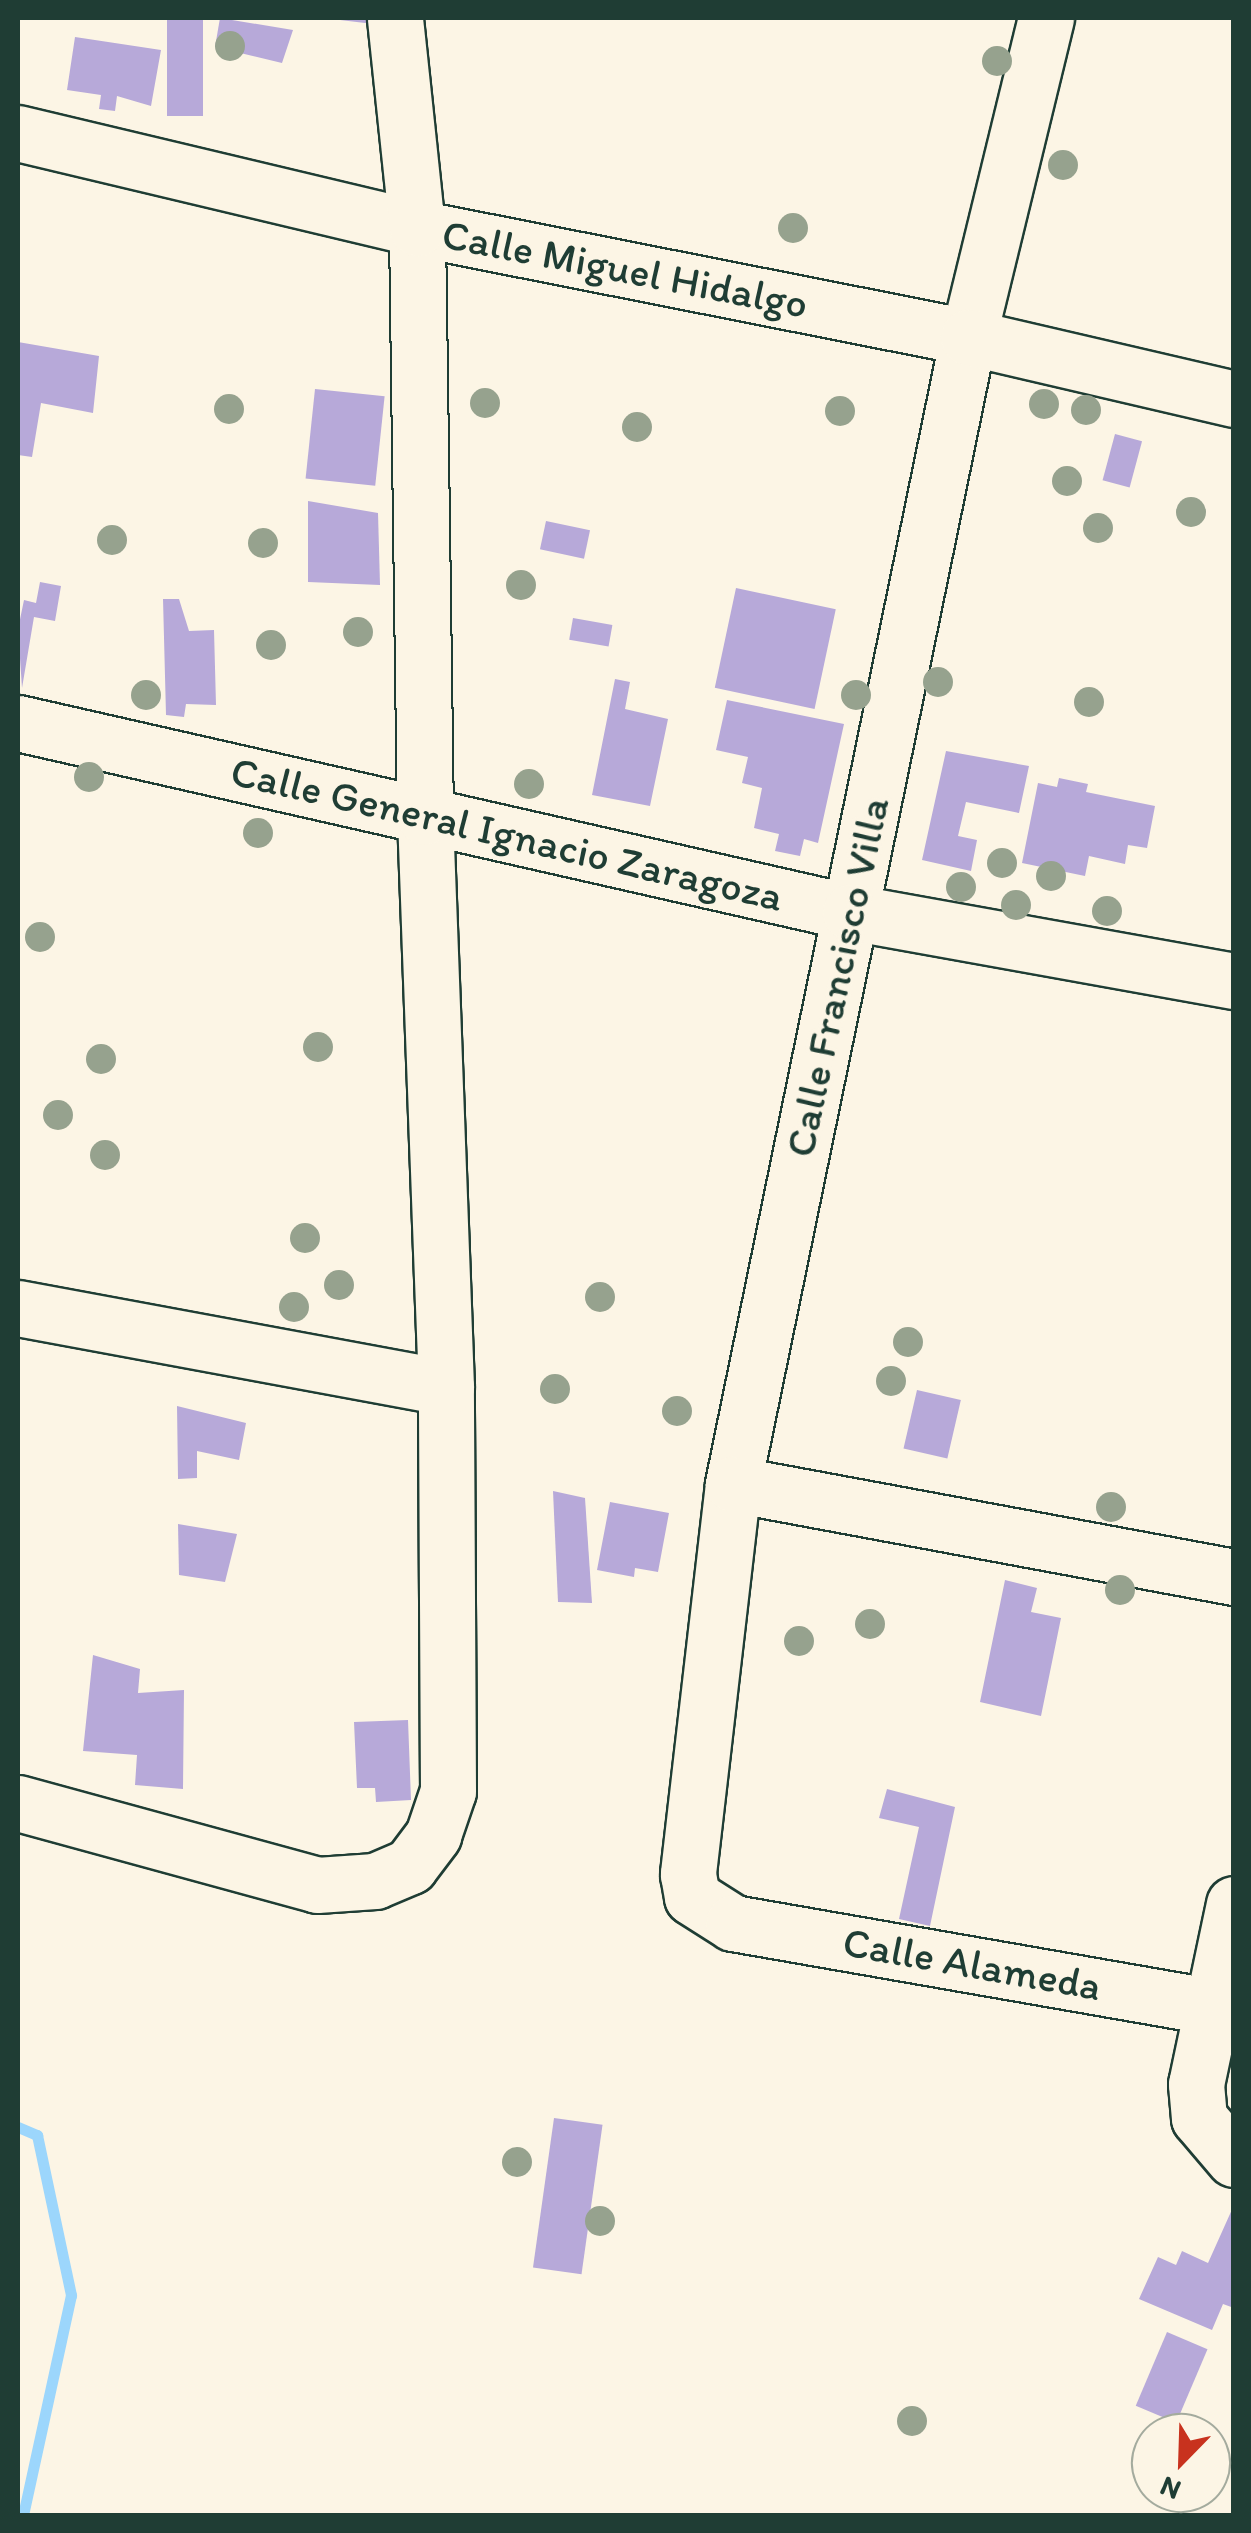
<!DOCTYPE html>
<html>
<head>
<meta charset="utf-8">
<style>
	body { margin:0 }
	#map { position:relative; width:1251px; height:2533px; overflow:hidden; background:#fcf5e5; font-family:Itim,sans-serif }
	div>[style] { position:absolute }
	.stream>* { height:11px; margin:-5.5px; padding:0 5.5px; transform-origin:5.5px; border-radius:5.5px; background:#9cd6fc }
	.building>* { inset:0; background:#b7a9d9; transform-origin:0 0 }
	.roads { filter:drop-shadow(2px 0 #1f3d34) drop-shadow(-2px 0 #1f3d34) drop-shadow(0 2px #1f3d34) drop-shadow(0 -2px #1f3d34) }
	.minor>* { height:55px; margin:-27.5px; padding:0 27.5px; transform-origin:27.5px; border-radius:27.5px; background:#fcf5e5 }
	.trees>* { width:30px; height:30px; margin:-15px; border-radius:50%; background:#96a28e }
	span { translate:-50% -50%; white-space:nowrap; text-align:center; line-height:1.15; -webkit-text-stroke:8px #fcf5e5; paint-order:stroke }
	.street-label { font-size:42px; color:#1f3d34 }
	.frame { position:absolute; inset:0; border:20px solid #1f3d34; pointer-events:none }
	.north { position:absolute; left:1131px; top:2413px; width:100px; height:100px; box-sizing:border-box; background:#fcf5e5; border:2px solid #a4ab9e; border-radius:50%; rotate:203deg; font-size:28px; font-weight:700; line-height:40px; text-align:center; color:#1f3d34 }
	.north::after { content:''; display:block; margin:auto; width:35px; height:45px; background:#c8321e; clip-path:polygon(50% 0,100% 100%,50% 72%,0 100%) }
</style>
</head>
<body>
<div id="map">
	<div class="stream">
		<div style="left:18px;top:2127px;width:21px;rotate:23deg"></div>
		<div style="left:37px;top:2135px;width:164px;rotate:78deg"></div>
		<div style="left:71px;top:2295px;width:226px;rotate:102.3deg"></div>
	</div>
	<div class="building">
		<div style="left:167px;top:18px;width:36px;height:98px"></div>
		<div style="clip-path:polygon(220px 18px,293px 30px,282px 63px,215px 47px)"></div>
		<div style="clip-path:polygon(382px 18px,382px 25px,340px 20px,340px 18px)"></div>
		<div style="clip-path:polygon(75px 37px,161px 50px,151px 106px,117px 96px,115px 111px,99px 109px,101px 95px,67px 90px)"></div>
		<div style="clip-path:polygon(18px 342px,99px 356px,93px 413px,41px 403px,32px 457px,18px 455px)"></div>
		<div style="left:315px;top:389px;width:70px;height:90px;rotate:6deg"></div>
		<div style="left:1115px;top:434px;width:28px;height:48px;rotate:15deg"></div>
		<div style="clip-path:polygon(308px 501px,378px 513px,380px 585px,308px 582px)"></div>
		<div style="left:546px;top:521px;width:45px;height:29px;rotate:12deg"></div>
		<div style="clip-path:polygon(40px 582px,61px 586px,55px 621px,34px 617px,22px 688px,18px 629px,24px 600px,36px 603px)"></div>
		<div style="left:736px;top:588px;width:102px;height:102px;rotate:12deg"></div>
		<div style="clip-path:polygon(163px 599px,179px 599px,189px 631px,214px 630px,216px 705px,186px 704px,184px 717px,166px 715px)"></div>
		<div style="left:573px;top:618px;width:40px;height:22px;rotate:10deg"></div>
		<div style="clip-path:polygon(615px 679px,630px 682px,625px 709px,668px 719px,650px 806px,592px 795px)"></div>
		<div style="clip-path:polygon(727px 700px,844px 724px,818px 843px,804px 839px,800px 856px,775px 851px,779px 834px,754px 828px,762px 788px,742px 783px,748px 757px,716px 750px)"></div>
		<div style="clip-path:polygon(946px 751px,1029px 766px,1019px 813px,966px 802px,958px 836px,977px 840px,971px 871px,922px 860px)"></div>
		<div style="clip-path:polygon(1059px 778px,1088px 784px,1086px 792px,1155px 806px,1147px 848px,1128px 845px,1125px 864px,1089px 856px,1085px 876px,1022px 863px,1038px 783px,1057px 787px)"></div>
		<div style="left:917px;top:1390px;width:45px;height:60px;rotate:13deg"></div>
		<div style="clip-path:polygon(177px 1406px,246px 1423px,239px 1460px,197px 1451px,197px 1478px,178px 1479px)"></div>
		<div style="clip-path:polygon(553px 1491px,585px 1498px,592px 1603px,558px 1602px)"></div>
		<div style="clip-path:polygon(610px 1502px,669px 1513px,658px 1572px,635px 1568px,634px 1577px,597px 1570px)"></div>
		<div style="clip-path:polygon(178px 1524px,237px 1534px,225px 1582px,179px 1575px)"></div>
		<div style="clip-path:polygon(1005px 1580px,1037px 1588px,1031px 1612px,1061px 1618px,1041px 1716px,980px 1702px)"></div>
		<div style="clip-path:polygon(93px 1655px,140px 1669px,138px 1693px,184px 1690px,183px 1789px,135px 1785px,137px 1755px,83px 1751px)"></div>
		<div style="clip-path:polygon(408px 1720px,411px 1800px,376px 1802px,375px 1788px,357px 1788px,354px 1722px)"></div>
		<div style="clip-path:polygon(887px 1789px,955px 1807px,930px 1926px,899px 1919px,919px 1827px,879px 1818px)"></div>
		<div style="left:554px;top:2118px;width:49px;height:151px;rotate:8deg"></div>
		<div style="clip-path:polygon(1234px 2205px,1234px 2308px,1223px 2304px,1212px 2330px,1139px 2299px,1158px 2257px,1176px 2265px,1182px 2251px,1208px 2263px)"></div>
		<div style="left:1167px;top:2332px;width:44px;height:80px;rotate:23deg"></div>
	</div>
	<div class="roads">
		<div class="minor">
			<div style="left:1046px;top:18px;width:328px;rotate:103.7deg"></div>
			<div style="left:968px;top:337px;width:1171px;rotate:101.58deg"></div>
			<div style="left:733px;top:1484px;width:393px;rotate:96.6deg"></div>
			<div style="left:688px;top:1874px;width:23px;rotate:80deg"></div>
			<div style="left:692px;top:1897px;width:49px;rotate:32.4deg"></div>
			<div style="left:733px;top:1923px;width:485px;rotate:9.9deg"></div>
			<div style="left:18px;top:133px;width:410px;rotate:13.4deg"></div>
			<div style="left:417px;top:228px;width:562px;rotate:11.19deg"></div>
			<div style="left:968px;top:337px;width:273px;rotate:13.1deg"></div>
			<div style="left:18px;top:723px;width:853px;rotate:12.8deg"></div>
			<div style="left:850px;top:912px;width:390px;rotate:10.2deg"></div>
			<div style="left:18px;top:1308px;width:435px;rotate:10.5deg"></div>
			<div style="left:733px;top:1484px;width:510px;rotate:10.52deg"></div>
			<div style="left:18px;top:1803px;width:310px;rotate:15.3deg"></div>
			<div style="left:317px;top:1885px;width:58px;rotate:-3.9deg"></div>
			<div style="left:375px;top:1881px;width:38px;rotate:-23deg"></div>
			<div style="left:410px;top:1866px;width:39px;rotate:-53deg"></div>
			<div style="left:433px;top:1835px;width:46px;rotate:-71.2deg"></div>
			<div style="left:448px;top:1791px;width:404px;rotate:-90.3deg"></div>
			<div style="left:446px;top:1387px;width:570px;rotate:-92.11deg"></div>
			<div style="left:425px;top:817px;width:589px;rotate:-90.78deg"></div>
			<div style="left:417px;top:228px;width:211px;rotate:-96deg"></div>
			<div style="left:1234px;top:1904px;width:184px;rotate:101.9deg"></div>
			<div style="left:1196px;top:2084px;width:34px;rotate:85deg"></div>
			<div style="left:1199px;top:2118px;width:54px;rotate:49.5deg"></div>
		</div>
	</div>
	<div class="trees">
		<div style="left:230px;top:46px"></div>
		<div style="left:997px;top:61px"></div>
		<div style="left:1063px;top:165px"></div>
		<div style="left:793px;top:228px"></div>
		<div style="left:485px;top:403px"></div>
		<div style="left:1044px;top:404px"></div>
		<div style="left:229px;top:409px"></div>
		<div style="left:1086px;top:410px"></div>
		<div style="left:840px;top:411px"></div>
		<div style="left:637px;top:427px"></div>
		<div style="left:1067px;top:481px"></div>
		<div style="left:1191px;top:512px"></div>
		<div style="left:1098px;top:528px"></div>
		<div style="left:112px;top:540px"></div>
		<div style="left:263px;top:543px"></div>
		<div style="left:521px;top:585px"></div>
		<div style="left:358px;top:632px"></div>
		<div style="left:271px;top:645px"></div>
		<div style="left:938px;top:682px"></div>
		<div style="left:146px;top:695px"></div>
		<div style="left:856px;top:695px"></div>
		<div style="left:1089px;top:702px"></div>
		<div style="left:89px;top:777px"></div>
		<div style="left:529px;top:784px"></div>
		<div style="left:258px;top:833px"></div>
		<div style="left:1002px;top:863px"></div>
		<div style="left:1051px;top:876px"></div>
		<div style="left:961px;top:887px"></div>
		<div style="left:1016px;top:905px"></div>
		<div style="left:1107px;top:911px"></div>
		<div style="left:40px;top:937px"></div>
		<div style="left:318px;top:1047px"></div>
		<div style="left:101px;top:1059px"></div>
		<div style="left:58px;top:1115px"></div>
		<div style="left:105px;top:1155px"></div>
		<div style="left:305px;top:1238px"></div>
		<div style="left:339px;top:1285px"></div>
		<div style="left:600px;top:1297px"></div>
		<div style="left:294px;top:1307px"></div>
		<div style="left:908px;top:1342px"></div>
		<div style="left:891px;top:1381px"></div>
		<div style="left:555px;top:1389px"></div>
		<div style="left:677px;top:1411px"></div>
		<div style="left:1111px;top:1507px"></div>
		<div style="left:1120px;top:1590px"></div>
		<div style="left:870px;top:1624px"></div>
		<div style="left:799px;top:1641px"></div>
		<div style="left:517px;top:2162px"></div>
		<div style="left:600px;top:2221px"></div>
		<div style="left:912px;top:2421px"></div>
	</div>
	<div class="street-label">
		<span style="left:625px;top:269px;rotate:11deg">Calle Miguel Hidalgo</span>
		<span style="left:507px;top:834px;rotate:13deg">Calle General Ignacio Zaragoza</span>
		<span style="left:837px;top:977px;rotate:-78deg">Calle Francisco Villa</span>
		<span style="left:972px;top:1964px;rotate:10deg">Calle Alameda</span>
	</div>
	<div class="frame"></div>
	<div class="north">N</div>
</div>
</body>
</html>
